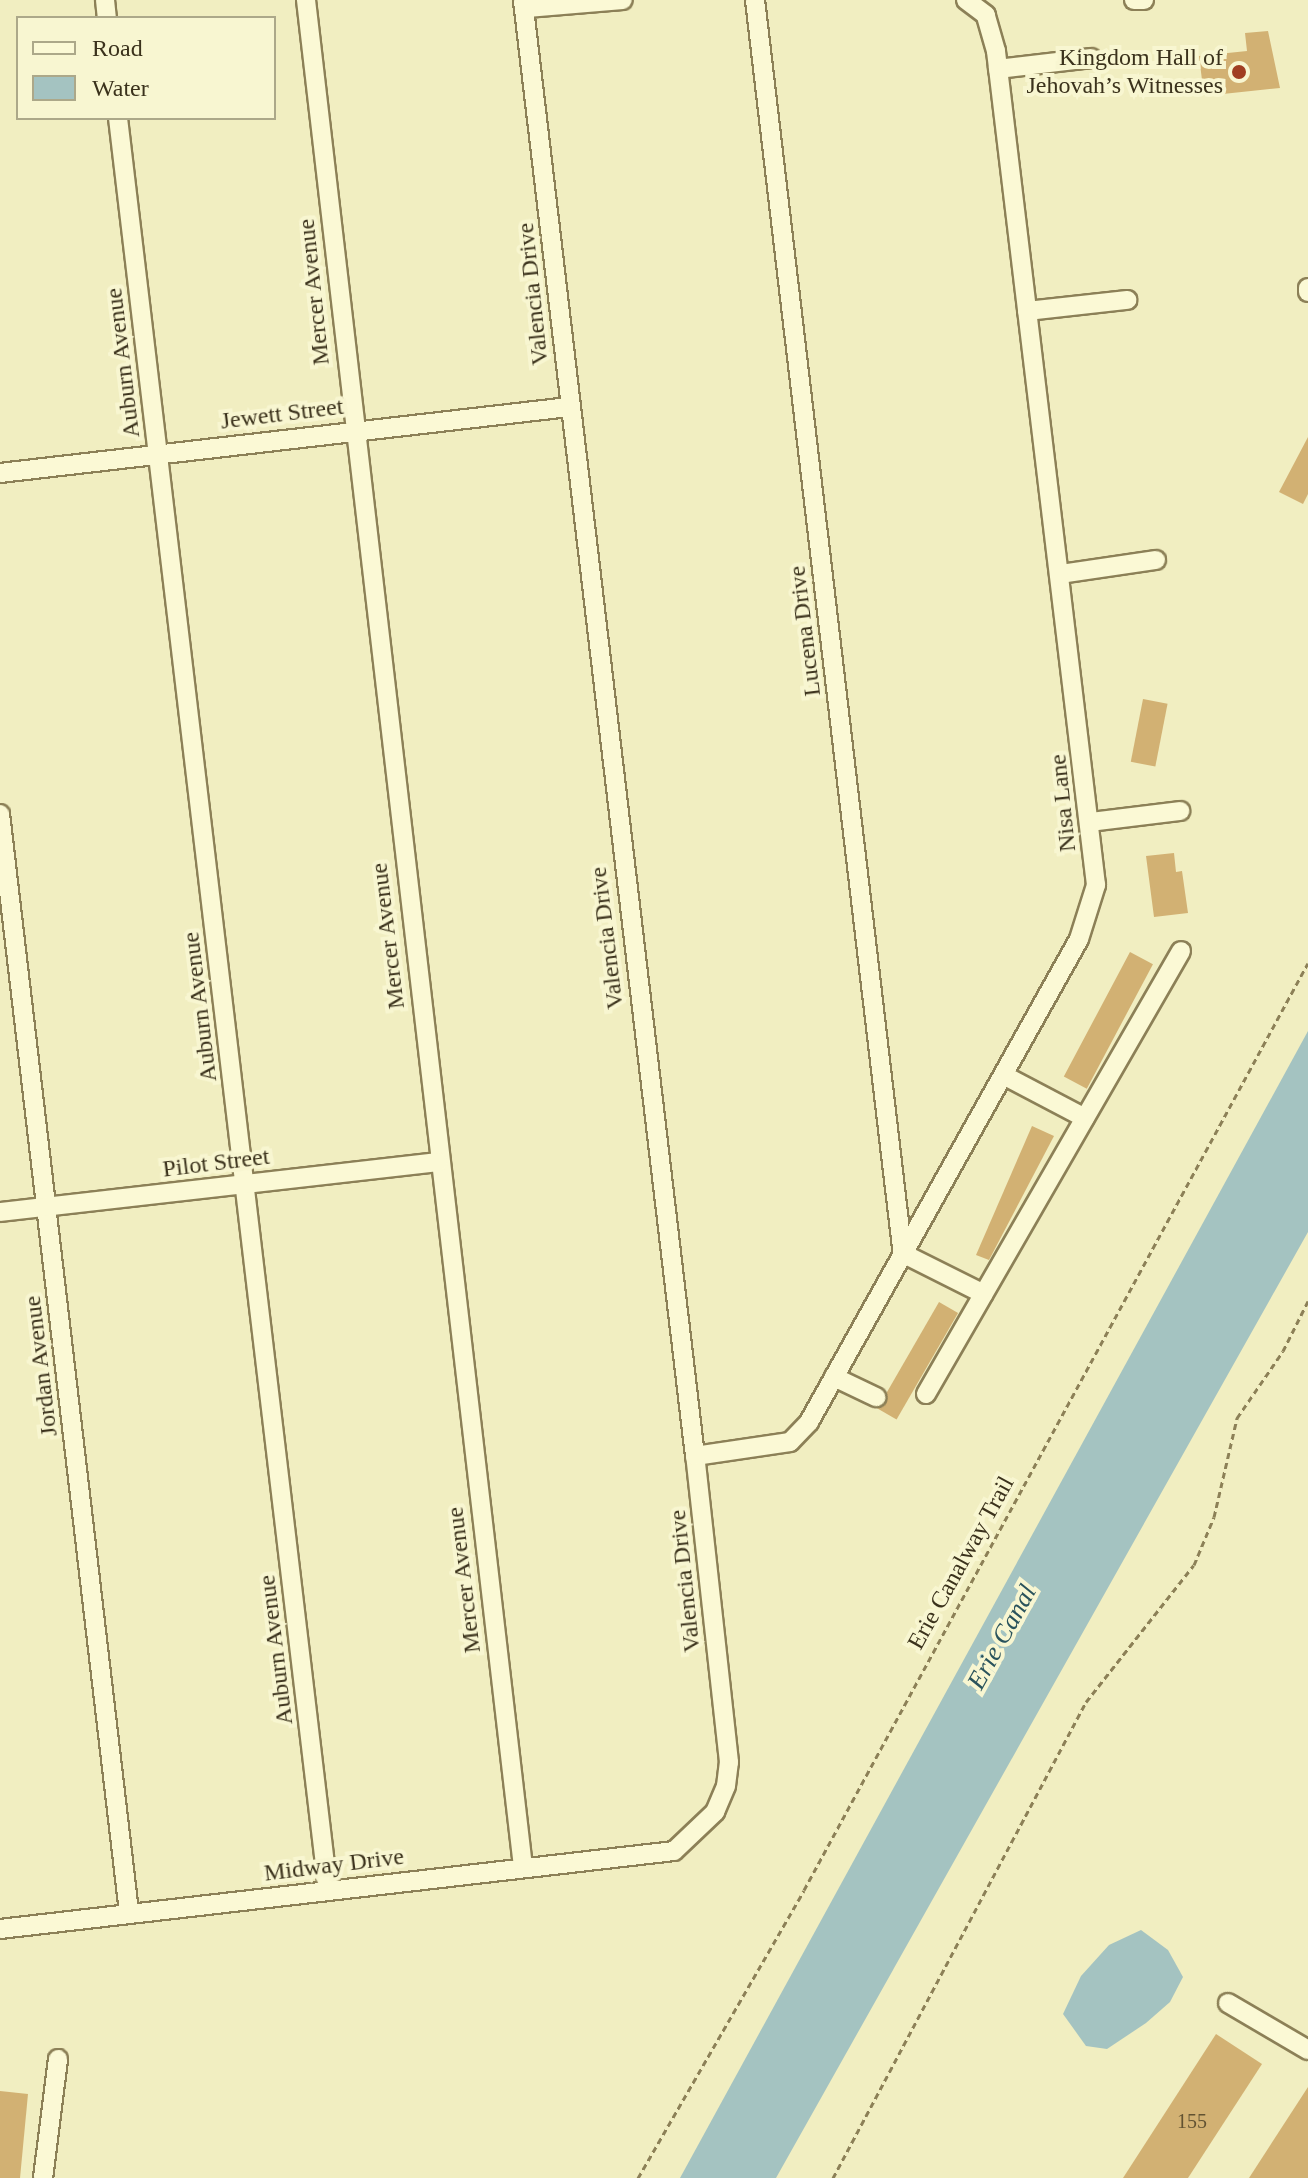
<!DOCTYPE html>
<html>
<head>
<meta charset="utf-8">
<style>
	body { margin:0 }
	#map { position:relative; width:1308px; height:2178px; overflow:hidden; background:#f1eec1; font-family:Georgia,serif }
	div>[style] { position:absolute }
	.water>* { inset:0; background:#a4c3c1 }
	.building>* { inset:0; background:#d2b173; transform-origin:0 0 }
	.path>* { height:3px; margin-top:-1.5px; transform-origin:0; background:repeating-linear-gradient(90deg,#8c8057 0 6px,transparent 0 10px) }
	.roads { filter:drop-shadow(2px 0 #8c8057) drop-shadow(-2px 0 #8c8057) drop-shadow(0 2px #8c8057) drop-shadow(0 -2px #8c8057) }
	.minor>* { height:18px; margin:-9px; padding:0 9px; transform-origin:9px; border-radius:9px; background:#fbf9d5 }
	.dots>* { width:22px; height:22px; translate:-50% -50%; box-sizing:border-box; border:4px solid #f8f6d1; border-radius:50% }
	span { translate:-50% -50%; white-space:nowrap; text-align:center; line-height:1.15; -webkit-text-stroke:8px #f8f6d1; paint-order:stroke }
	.number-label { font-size:20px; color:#615232 }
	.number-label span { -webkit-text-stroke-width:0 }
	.poi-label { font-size:24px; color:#3b321c }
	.right { translate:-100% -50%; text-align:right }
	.street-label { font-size:24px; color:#3b321c }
	.water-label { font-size:26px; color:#2a535c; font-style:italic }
	.legend { position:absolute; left:16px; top:16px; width:260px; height:104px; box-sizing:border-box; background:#f8f6d1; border:2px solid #aca889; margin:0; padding:10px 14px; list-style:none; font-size:24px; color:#3b321c }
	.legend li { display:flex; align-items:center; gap:16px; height:40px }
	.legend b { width:40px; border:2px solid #aca889 }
</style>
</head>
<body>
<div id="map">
	<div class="water">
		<div style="clip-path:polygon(1308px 1031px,1308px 1232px,776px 2178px,680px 2178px)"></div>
		<div style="clip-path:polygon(1141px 1930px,1168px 1950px,1183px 1977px,1170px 2002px,1146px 2023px,1107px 2049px,1086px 2046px,1063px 2014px,1081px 1976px,1109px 1945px)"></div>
	</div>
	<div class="building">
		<div style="clip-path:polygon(1268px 31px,1280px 88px,1204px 96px,1199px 56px,1247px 51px,1245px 33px)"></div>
		<div style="clip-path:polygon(1308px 437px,1308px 494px,1303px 504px,1279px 492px)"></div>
		<div style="left:1143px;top:699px;width:25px;height:64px;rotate:11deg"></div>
		<div style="clip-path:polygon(1174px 853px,1176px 872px,1182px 871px,1188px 913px,1154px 917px,1146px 856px)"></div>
		<div style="left:1130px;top:952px;width:26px;height:141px;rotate:28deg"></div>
		<div style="clip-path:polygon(1032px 1126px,1054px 1136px,989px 1260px,976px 1255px)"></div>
		<div style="left:939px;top:1302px;width:22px;height:123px;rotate:30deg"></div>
		<div style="clip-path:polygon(1216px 2034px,1262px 2064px,1188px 2178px,1123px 2178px)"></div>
		<div style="clip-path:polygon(1308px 2087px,1308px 2178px,1249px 2178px)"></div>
		<div style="clip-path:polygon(0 2091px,28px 2094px,20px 2178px,0 2178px)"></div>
	</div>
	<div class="path">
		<div style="left:638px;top:2178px;width:332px;rotate:-60deg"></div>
		<div style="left:804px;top:1890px;width:1055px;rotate:-61.47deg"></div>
		<div style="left:833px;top:2178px;width:539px;rotate:-62.01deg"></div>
		<div style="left:1086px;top:1702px;width:174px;rotate:-51.8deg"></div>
		<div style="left:1194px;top:1565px;width:52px;rotate:-67.4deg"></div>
		<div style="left:1214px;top:1517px;width:102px;rotate:-76.9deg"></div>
		<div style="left:1237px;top:1418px;width:81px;rotate:-55.5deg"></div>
		<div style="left:1283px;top:1351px;width:56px;rotate:-63.4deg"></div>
	</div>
	<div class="roads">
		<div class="minor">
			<div style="left:105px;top:0;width:18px;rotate:84deg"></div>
			<div style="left:306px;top:0;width:1879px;rotate:83.37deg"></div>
			<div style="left:755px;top:0;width:1265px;rotate:83.28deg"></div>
			<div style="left:1134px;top:0;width:10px"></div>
			<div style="left:527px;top:8px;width:96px;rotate:-4.8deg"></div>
			<div style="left:998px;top:69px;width:94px;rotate:-6.7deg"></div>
			<div style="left:118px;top:118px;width:1784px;rotate:83.24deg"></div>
			<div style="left:1308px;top:288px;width:4px;rotate:90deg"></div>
			<div style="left:1027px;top:311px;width:101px;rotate:-6.3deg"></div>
			<div style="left:0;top:473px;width:573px;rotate:-6.62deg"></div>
			<div style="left:1060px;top:574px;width:97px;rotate:-8.3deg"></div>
			<div style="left:0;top:814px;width:1106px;rotate:83.3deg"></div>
			<div style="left:1090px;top:822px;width:91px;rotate:-7deg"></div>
			<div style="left:1005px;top:1076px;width:90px;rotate:27.7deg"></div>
			<div style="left:0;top:1212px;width:441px;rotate:-6.5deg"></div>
			<div style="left:904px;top:1254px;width:89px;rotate:26.6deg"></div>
			<div style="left:834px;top:1377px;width:47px;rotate:25.5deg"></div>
			<div style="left:926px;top:1394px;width:511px;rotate:-60.07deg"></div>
			<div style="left:695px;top:1456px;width:96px;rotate:-8.4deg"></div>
			<div style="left:790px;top:1442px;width:28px;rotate:-46deg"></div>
			<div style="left:809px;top:1422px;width:553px;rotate:-60.79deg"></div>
			<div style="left:1079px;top:939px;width:57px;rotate:-72.5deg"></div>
			<div style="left:1096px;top:885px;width:840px;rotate:-96.84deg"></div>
			<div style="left:996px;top:51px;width:37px;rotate:-106deg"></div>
			<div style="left:986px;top:15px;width:25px;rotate:-143deg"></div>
			<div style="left:0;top:1929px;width:678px;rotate:-6.6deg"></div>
			<div style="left:674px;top:1851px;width:57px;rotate:-43.6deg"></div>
			<div style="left:715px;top:1812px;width:28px;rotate:-67deg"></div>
			<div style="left:726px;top:1786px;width:24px;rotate:-83deg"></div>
			<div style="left:729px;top:1762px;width:308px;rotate:-96.3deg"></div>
			<div style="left:695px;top:1456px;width:1466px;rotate:-96.74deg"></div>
			<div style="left:1228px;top:2003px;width:93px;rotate:30.4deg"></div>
			<div style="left:43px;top:2178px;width:120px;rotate:-82.8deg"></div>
		</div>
	</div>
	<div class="dots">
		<div style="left:1239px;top:72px;background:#a03e22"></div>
	</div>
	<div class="number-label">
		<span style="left:1192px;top:2121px">155</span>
	</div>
	<div class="poi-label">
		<span class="right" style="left:1223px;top:72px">Kingdom Hall of<br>Jehovah’s Witnesses</span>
	</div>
	<div class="street-label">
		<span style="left:314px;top:292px;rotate:-96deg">Mercer Avenue</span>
		<span style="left:533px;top:294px;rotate:-96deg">Valencia Drive</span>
		<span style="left:123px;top:363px;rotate:-97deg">Auburn Avenue</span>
		<span style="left:282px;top:414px;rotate:-7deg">Jewett Street</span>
		<span style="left:805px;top:631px;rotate:-97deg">Lucena Drive</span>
		<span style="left:1063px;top:803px;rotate:-96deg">Nisa Lane</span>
		<span style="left:388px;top:936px;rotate:-97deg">Mercer Avenue</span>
		<span style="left:607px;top:938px;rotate:-97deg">Valencia Drive</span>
		<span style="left:200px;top:1007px;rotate:-97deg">Auburn Avenue</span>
		<span style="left:216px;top:1163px;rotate:-7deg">Pilot Street</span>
		<span style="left:41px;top:1366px;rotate:-97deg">Jordan Avenue</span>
		<span style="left:961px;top:1563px;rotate:-61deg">Erie Canalway Trail</span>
		<span style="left:464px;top:1580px;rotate:-97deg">Mercer Avenue</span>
		<span style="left:685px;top:1581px;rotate:-96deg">Valencia Drive</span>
		<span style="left:276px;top:1650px;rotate:-97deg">Auburn Avenue</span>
		<span style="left:334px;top:1865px;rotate:-7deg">Midway Drive</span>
	</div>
	<div class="water-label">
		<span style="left:1002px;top:1637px;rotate:-61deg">Erie Canal</span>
	</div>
	<ul class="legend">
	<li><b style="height:10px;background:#fbf9d5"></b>Road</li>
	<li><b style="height:22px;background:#a4c3c1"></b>Water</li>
	</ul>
</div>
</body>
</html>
